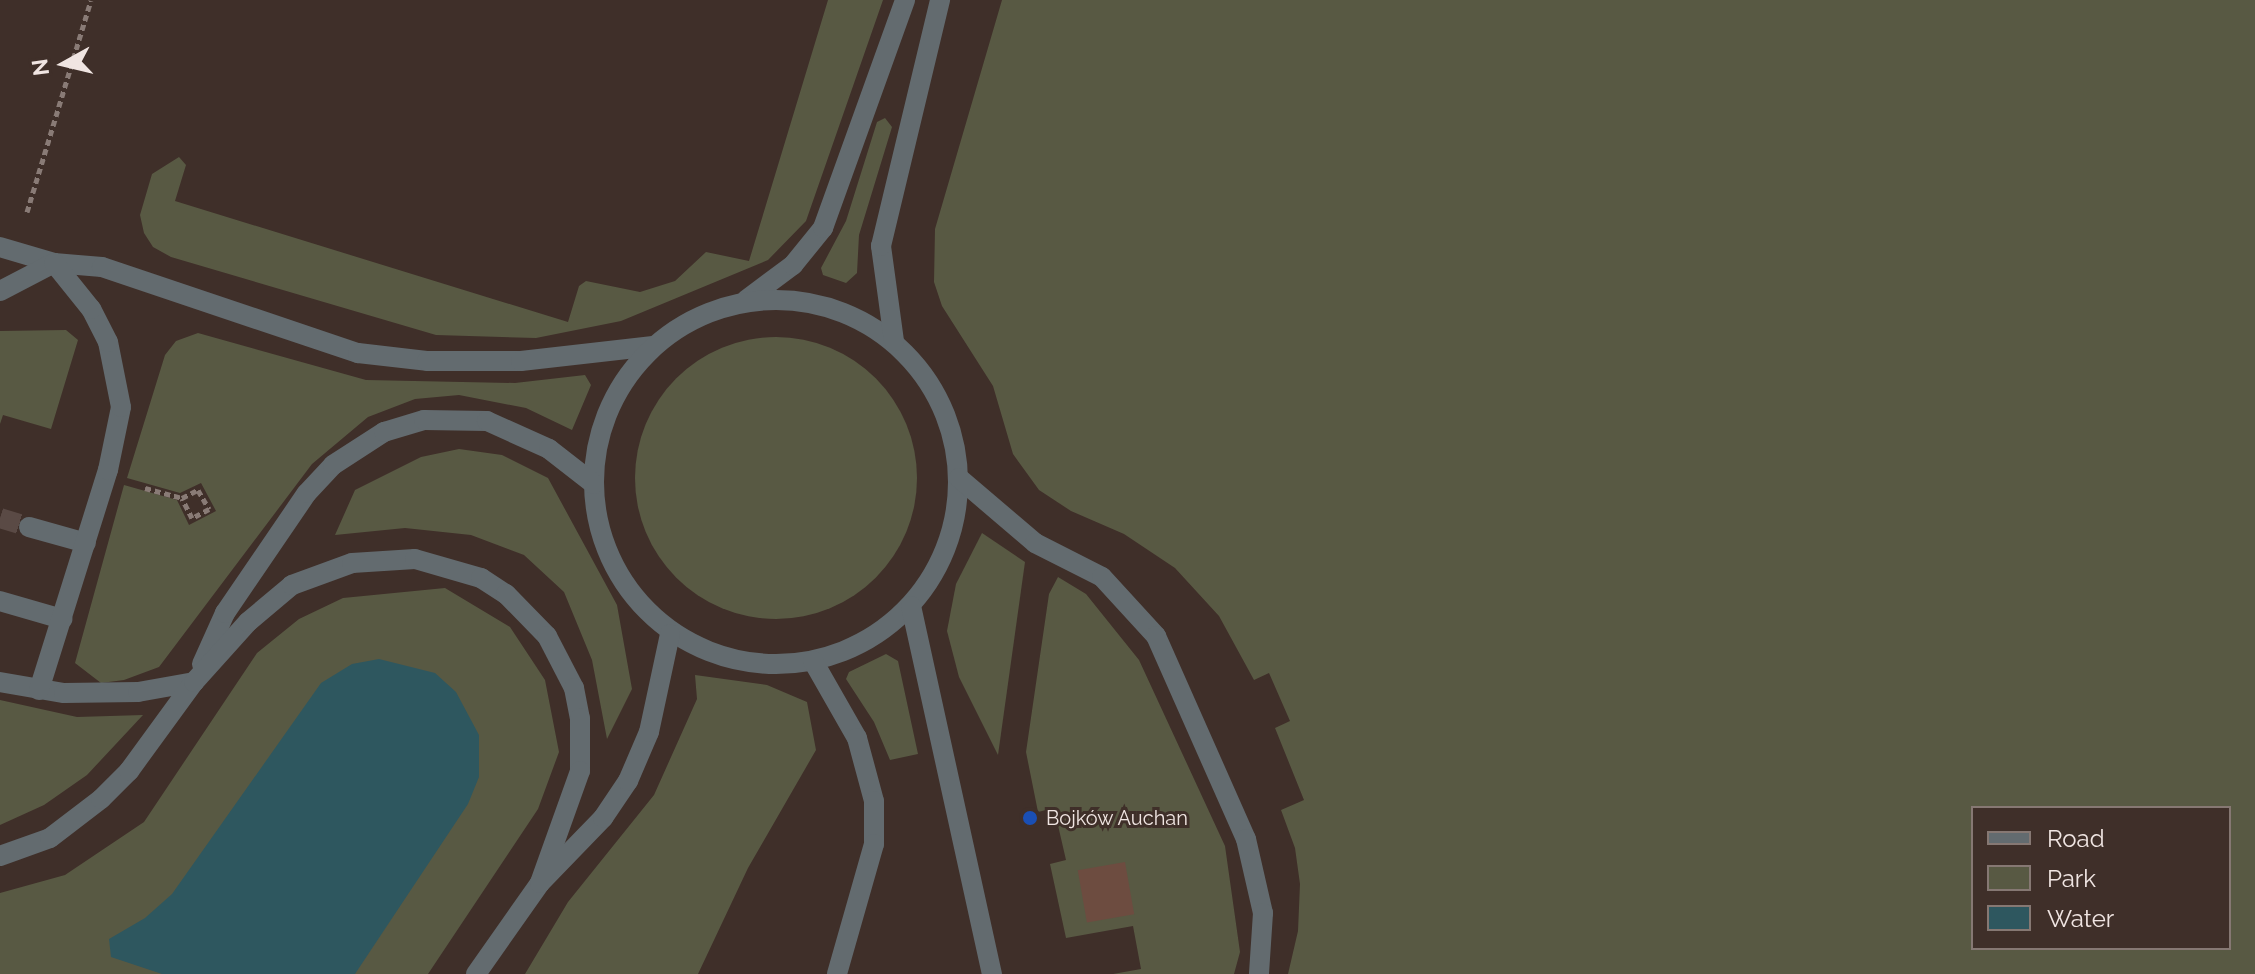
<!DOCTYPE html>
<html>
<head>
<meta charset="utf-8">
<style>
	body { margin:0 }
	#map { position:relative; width:2255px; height:974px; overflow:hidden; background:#3f2f29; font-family:Raleway,sans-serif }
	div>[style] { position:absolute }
	.green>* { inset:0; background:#585943 }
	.round { border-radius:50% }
	.water>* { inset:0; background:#2e575f }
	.building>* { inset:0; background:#6d4c40; transform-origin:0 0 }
	.minor-tunnel>* { height:20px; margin-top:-10px; transform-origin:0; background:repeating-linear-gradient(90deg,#5a4a45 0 20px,transparent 0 30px) }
	.path>* { height:5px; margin-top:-2.5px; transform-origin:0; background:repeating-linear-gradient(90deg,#897b76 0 6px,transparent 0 10px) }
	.minor>* { height:20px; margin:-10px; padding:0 10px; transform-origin:10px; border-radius:10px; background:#636b6f }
	.minor>.ring { margin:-10px; padding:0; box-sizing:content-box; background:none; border:20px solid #636b6f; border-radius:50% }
	.dots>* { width:22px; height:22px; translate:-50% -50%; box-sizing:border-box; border:4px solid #3f2f29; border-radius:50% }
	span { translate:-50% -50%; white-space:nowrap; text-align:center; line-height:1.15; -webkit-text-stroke:6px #3f2f29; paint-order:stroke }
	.poi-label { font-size:20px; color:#f0e5e2 }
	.left { translate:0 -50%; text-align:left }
	.legend { position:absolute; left:1971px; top:806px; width:260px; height:144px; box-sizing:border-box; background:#3f2f29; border:2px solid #867873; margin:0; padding:10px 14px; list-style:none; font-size:24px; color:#f0e5e2 }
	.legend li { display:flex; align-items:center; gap:16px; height:40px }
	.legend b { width:40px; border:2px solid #867873 }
	.north { position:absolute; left:24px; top:24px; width:80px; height:80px; -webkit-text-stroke:6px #3f2f29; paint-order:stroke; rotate:262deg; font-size:22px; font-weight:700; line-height:32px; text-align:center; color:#f0e5e2 }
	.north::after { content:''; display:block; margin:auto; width:28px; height:36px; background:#f0e5e2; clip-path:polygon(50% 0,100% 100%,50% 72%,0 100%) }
</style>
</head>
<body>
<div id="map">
	<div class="green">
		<div style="clip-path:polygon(828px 0,883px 0,806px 221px,768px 260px,621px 321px,536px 338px,436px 335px,171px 257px,153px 247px,144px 233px,140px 215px,152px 174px,179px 157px,186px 165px,175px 201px,568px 322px,579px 286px,586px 281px,640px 292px,675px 281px,706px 252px,749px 261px)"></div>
		<div style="clip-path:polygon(evenodd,1002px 0,2255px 0,2255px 974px,1288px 974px,1298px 931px,1300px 884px,1295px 848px,1281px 810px,1304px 800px,1275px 728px,1290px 721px,1269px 673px,1254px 680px,1219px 616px,1175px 568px,1124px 534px,1071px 511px,1039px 490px,1013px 454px,993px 386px,942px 306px,934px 282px,935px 229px,1002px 0,1973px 808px,2229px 808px,2229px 948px,1973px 948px,1973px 808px)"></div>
		<div style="clip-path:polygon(885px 118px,892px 127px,859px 235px,857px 273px,846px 283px,823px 275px,821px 268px,846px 221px,877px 122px)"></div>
		<div style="clip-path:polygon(0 331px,66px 330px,78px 340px,51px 429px,3px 415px,0 424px)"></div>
		<div style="clip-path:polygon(198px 333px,366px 380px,515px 383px,585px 375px,591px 385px,572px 430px,526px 408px,459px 395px,415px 399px,368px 417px,312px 464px,159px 667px,124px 680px,101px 683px,75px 663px,124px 485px,177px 500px,189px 525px,216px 511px,201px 483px,180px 493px,127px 478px,165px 355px,176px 341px)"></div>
		<div class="round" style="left:635px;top:337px;width:282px;height:282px"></div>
		<div style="clip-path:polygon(459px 449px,502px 455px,548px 478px,617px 605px,632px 689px,607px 739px,592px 660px,564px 592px,524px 555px,471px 535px,405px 528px,335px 535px,355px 490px,421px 457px)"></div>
		<div style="clip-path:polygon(982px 533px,1025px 562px,998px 755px,959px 677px,947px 631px,956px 584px)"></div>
		<div style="clip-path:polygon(1058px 577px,1086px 594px,1139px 660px,1225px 846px,1240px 952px,1234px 974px,1113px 974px,1141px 969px,1133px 926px,1066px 938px,1050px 864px,1066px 860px,1054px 808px,1038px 812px,1026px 752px,1049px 594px)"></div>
		<div style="clip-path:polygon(445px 588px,510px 627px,545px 680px,559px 752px,538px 809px,428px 974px,0 974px,0 893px,65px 875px,144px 822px,257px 653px,299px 619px,343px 598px)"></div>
		<div style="clip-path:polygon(886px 654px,898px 661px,918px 754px,890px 760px,874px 722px,846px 679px,849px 672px)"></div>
		<div style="clip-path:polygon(695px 675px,767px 685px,807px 702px,816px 750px,748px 868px,698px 974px,525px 974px,568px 902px,654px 795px,697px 699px)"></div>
		<div style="clip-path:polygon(0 700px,77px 717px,143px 715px,87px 775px,44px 805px,0 825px)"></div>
	</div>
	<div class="water">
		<div style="clip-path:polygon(379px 659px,435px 673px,456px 692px,479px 735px,479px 777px,468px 804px,355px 974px,162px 974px,111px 957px,109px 939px,145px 918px,172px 894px,321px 683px,352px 664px)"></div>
	</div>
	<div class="building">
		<div style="left:1125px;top:862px;width:53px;height:48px;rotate:80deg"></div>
	</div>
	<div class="minor-tunnel">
		<div style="left:0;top:518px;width:30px;rotate:17deg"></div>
	</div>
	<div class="path">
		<div style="left:27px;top:212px;width:221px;rotate:-73.2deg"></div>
		<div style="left:145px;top:488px;width:38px;rotate:15deg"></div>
		<div style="left:182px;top:498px;width:18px;rotate:-27deg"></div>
		<div style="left:198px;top:490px;width:22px;rotate:60deg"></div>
		<div style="left:209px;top:509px;width:19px;rotate:152deg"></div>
		<div style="left:192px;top:518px;width:22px;rotate:-117deg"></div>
	</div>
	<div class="minor">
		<div style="left:0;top:247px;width:56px;rotate:16.5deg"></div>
		<div style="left:54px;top:263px;width:48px;rotate:4.8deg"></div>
		<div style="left:102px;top:267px;width:270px;rotate:18.6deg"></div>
		<div style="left:358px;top:353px;width:69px;rotate:6.6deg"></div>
		<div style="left:427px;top:361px;width:94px"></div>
		<div style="left:521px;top:361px;width:133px;rotate:-6.5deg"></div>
		<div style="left:0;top:291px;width:61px;rotate:-27.4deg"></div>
		<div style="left:746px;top:300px;width:59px;rotate:-36.7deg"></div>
		<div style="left:793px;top:265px;width:48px;rotate:-51deg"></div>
		<div style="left:823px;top:228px;width:242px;rotate:-70.2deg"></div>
		<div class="ring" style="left:594px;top:300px;width:344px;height:344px"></div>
		<div style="left:894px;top:341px;width:96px;rotate:-97.8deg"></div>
		<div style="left:881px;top:246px;width:253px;rotate:-76.5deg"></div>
		<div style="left:959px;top:478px;width:100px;rotate:40.5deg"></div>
		<div style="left:1035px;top:543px;width:75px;rotate:26.9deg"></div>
		<div style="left:1102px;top:577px;width:80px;rotate:47.5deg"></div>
		<div style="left:1156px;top:636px;width:222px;rotate:66.1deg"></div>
		<div style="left:1246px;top:839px;width:76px;rotate:77.1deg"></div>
		<div style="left:1263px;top:913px;width:61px;rotate:93.8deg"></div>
		<div style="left:29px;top:527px;width:59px;rotate:15.7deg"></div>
		<div style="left:0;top:601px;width:65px;rotate:16.2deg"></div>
		<div style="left:911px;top:606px;width:377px;rotate:77.6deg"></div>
		<div style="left:813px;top:661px;width:89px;rotate:60.3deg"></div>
		<div style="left:857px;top:738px;width:65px;rotate:74.9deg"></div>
		<div style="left:874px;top:801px;width:43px;rotate:90deg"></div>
		<div style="left:874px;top:844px;width:135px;rotate:105.9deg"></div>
		<div style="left:202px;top:664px;width:56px;rotate:-65.7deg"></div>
		<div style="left:225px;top:613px;width:145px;rotate:-55.7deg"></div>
		<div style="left:307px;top:493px;width:38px;rotate:-47deg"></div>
		<div style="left:333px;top:465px;width:61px;rotate:-32.9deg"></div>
		<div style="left:384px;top:432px;width:42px;rotate:-16.7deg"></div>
		<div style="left:424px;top:420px;width:63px;rotate:0.9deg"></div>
		<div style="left:487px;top:421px;width:68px;rotate:24.3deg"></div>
		<div style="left:549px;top:449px;width:57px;rotate:37.9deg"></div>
		<div style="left:0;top:682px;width:65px;rotate:9.8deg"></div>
		<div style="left:64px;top:693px;width:74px;rotate:-0.8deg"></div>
		<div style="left:138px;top:692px;width:57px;rotate:-10.1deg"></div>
		<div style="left:39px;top:690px;width:231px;rotate:-72.6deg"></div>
		<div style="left:108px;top:470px;width:64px;rotate:-78.3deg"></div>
		<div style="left:121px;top:407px;width:66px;rotate:-101.3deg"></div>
		<div style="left:108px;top:342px;width:37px;rotate:-117deg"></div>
		<div style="left:91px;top:309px;width:59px;rotate:-128.8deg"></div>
		<div style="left:0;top:856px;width:53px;rotate:-19.8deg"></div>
		<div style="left:50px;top:838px;width:64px;rotate:-37.4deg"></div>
		<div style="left:101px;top:799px;width:40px;rotate:-45deg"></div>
		<div style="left:129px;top:771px;width:110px;rotate:-53.9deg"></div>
		<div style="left:194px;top:682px;width:81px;rotate:-48deg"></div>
		<div style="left:248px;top:622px;width:57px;rotate:-40.1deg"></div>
		<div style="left:292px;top:585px;width:64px;rotate:-20.1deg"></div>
		<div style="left:352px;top:563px;width:63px;rotate:-3.6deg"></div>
		<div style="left:415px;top:559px;width:69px;rotate:16.1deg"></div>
		<div style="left:481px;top:578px;width:30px;rotate:33deg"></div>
		<div style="left:506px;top:594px;width:59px;rotate:45.7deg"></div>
		<div style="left:547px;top:636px;width:59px;rotate:62.6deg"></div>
		<div style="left:574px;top:688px;width:31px;rotate:79deg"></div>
		<div style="left:580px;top:718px;width:53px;rotate:90deg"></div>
		<div style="left:580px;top:771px;width:119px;rotate:109.7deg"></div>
		<div style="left:476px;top:974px;width:111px;rotate:-54.9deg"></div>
		<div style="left:540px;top:883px;width:91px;rotate:-45.9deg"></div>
		<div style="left:603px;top:818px;width:45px;rotate:-56deg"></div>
		<div style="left:628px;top:781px;width:53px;rotate:-66.8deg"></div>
		<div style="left:649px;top:732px;width:100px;rotate:-77.9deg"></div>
	</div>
	<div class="dots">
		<div style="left:1030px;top:818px;background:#1a4fb4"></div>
	</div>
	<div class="poi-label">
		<span class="left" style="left:1046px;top:818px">Bojków Auchan</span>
	</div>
	<ul class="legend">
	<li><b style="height:10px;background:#636b6f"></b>Road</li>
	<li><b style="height:22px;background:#585943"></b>Park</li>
	<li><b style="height:22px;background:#2e575f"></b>Water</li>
	</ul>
	<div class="north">N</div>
</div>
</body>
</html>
